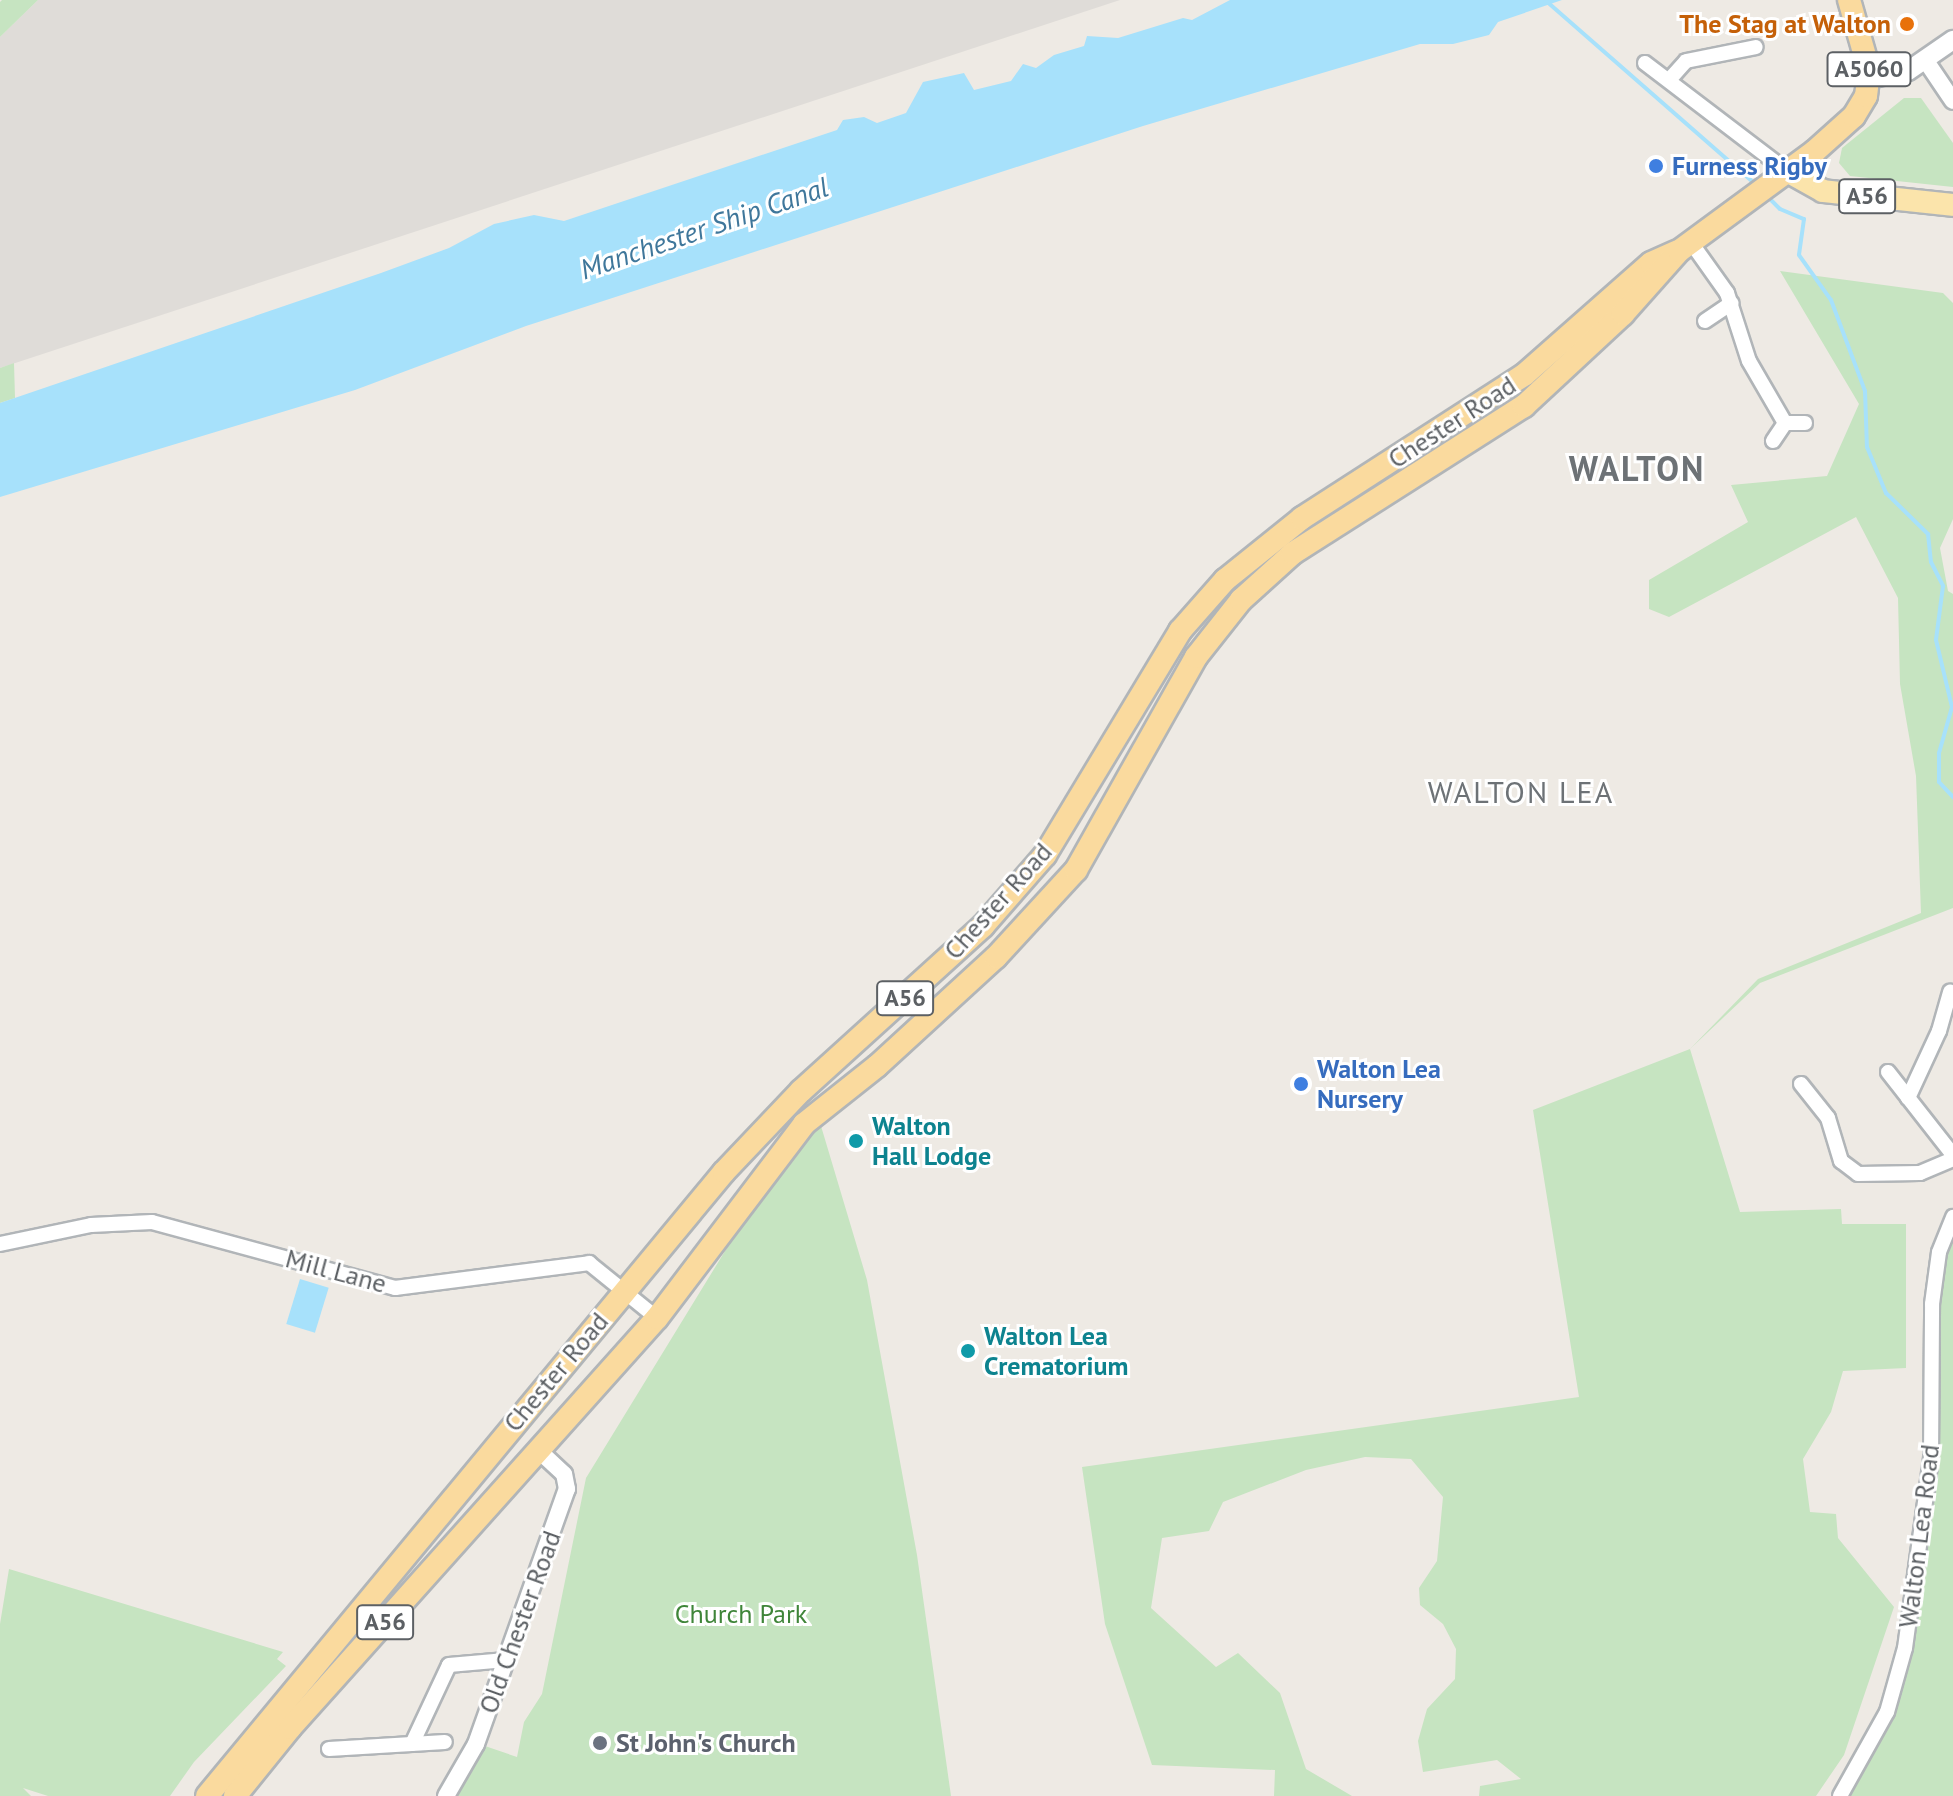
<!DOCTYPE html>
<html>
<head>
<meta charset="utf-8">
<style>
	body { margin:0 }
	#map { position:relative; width:1953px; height:1796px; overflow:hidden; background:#eeeae4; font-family:"PT Sans",sans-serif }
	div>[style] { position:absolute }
	.industrial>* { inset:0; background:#dfdcd8 }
	.green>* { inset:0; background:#c6e4c1 }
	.water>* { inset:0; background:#a7e1fb; transform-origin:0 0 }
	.stream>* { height:4px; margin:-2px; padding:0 2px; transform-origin:2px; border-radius:2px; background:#a7e1fb }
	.roads { filter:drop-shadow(2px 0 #b1b5b8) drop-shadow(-2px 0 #b1b5b8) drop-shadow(0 2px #b1b5b8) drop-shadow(0 -2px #b1b5b8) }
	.minor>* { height:14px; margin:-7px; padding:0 7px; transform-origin:7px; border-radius:7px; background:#fff }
	.tertiary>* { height:16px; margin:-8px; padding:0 8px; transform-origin:8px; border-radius:8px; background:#fff }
	.secondary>* { height:18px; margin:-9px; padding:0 9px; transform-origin:9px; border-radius:9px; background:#fff }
	.primary>* { height:22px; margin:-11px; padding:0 11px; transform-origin:11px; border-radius:11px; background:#fbe4ab }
	.trunk>* { height:22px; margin:-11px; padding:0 11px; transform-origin:11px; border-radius:11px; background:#fada9e }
	.dots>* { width:22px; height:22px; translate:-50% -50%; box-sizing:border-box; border:4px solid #fff; border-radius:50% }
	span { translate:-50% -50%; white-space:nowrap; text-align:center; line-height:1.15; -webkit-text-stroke:6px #fff; paint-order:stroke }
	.shield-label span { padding:2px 6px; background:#fff; border:2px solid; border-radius:6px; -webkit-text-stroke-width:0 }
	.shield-label { font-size:24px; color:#5c6064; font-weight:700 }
	.food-label { font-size:26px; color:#c56008; font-weight:700 }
	.right { translate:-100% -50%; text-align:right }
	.shop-label { font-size:26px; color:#366cbe; font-weight:700 }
	.left { translate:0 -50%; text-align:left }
	.street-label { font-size:26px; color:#5c6064 }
	.culture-label { font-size:26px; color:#0d838f; font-weight:700 }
	.park-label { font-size:26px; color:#3f8539 }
	.worship-label { font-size:26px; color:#5b616d; font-weight:700 }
	.water-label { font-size:28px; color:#3f779b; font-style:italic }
	.quarter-label { font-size:30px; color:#6d7276; letter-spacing:2px }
	.district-label { font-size:34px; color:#6d7276; font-weight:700; letter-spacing:2px }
</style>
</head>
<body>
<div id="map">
	<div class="industrial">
		<div style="clip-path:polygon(38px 0,1120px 0,0 368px,0 37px)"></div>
	</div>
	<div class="green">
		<div style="clip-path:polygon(2px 0,38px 0,0 37px,0 2px)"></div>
		<div style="clip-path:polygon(1904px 98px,1921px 98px,1953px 143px,1953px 187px,1850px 176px,1839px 163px,1842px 148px)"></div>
		<div style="clip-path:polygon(1780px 271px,1943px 293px,1953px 303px,1953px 519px,1940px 548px,1948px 591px,1953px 594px,1953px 908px,1760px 983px,1690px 1049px,1740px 1212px,1841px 1209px,1842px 1224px,1906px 1224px,1906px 1368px,1843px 1371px,1831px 1412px,1803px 1459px,1810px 1512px,1836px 1514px,1838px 1538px,1894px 1607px,1844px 1755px,1816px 1796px,1479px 1796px,1480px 1786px,1521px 1779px,1497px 1760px,1423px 1772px,1418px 1741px,1427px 1709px,1455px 1679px,1456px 1649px,1443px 1624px,1420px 1605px,1419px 1588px,1437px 1561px,1443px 1497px,1411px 1459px,1365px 1457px,1306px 1470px,1223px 1502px,1209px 1531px,1162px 1538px,1151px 1608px,1216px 1667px,1238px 1653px,1280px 1693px,1306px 1769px,1352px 1796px,1274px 1796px,1275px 1770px,1152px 1765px,1105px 1624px,1082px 1467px,1579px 1397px,1533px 1110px,1690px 1049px,1758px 979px,1921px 913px,1916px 776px,1900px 684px,1898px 598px,1856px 517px,1669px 617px,1649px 609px,1649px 580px,1748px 522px,1731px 485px,1827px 476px,1859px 404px)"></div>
		<div style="clip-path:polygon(14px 363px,15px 398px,0 403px,0 368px)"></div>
		<div style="clip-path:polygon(821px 1126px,867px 1280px,917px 1555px,951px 1796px,453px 1796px,482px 1745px,517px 1757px,524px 1722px,542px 1694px,586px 1478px,771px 1176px)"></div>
		<div style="clip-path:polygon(1953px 1217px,1953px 1796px,1840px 1796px,1887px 1712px,1927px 1516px,1932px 1304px)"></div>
		<div style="clip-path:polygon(9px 1569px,283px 1652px,277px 1659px,286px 1666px,194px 1762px,170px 1796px,48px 1796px,23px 1788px,31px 1796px,0 1796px,0 1624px)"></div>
	</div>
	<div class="water">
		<div style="clip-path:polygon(1230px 0,1562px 0,1498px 22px,1489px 35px,1453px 44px,1420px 44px,1143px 126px,526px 326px,355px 390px,0 497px,0 403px,381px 273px,449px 248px,494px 224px,534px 215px,564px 221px,837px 130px,843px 120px,864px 117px,877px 123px,906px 113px,923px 82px,964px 73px,974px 90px,1011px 81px,1023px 64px,1036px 68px,1054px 55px,1084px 46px,1087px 36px,1118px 38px,1183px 18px,1192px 20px)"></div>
		<div style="left:300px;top:1279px;width:30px;height:47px;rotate:17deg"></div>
	</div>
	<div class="stream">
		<div style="left:1545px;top:0;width:279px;rotate:41.2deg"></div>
		<div style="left:1767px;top:196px;width:18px;rotate:45deg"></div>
		<div style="left:1780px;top:209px;width:26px;rotate:23deg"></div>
		<div style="left:1804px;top:219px;width:36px;rotate:98deg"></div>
		<div style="left:1799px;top:255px;width:55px;rotate:54.6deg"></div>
		<div style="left:1831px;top:300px;width:97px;rotate:69.5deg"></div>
		<div style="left:1865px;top:391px;width:56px;rotate:88deg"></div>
		<div style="left:1867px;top:447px;width:50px;rotate:67.6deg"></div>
		<div style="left:1886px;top:493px;width:59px;rotate:44.3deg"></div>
		<div style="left:1928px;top:534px;width:28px;rotate:84deg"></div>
		<div style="left:1931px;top:562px;width:27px;rotate:63deg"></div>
		<div style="left:1943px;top:586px;width:54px;rotate:97.4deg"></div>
		<div style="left:1936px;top:640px;width:69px;rotate:76.6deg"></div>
		<div style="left:1952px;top:707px;width:48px;rotate:105.8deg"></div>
		<div style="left:1939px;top:753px;width:29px;rotate:90deg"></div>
		<div style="left:1939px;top:782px;width:21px;rotate:47deg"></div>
	</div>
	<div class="roads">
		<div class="minor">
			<div style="left:1645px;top:63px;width:178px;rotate:37.3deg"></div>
			<div style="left:1669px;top:80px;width:25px;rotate:-48deg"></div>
			<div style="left:1686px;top:61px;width:71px;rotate:-11.3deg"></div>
			<div style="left:1690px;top:241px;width:64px;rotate:54.6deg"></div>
			<div style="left:1727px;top:293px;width:71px;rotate:72.1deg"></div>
			<div style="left:1749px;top:361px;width:72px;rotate:59.9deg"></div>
			<div style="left:1705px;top:321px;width:32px;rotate:-34deg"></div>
			<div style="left:1773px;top:441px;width:22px;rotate:-56deg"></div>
			<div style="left:1785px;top:423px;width:20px"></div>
			<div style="left:1888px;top:1072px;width:105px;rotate:51.9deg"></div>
			<div style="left:1801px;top:1084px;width:43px;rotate:51.5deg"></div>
			<div style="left:1828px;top:1118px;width:45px;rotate:73.2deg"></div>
			<div style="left:1841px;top:1161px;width:21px;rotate:37deg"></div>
			<div style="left:1858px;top:1174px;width:62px;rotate:-0.9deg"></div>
			<div style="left:1920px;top:1173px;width:36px;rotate:-23deg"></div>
			<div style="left:1908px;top:1098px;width:74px;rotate:-65.2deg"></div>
			<div style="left:1939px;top:1031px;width:41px;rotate:-74.2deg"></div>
			<div style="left:0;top:1244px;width:93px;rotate:-11.8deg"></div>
			<div style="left:91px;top:1225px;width:61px;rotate:-2.8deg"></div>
			<div style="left:152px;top:1222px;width:252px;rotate:15.2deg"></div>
			<div style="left:395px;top:1288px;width:196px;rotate:-7.3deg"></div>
			<div style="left:589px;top:1263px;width:87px;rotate:39deg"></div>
			<div style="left:412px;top:1744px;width:87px;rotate:-64.9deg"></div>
			<div style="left:449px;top:1665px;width:57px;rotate:-5deg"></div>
			<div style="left:329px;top:1749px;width:116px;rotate:-3.5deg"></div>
			<div style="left:1840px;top:1796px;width:96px;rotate:-60.8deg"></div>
			<div style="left:1887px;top:1712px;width:66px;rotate:-74.3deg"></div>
			<div style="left:1905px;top:1648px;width:191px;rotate:-82.2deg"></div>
			<div style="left:1931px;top:1459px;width:155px;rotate:-89.6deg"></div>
			<div style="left:1932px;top:1304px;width:52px;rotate:-82.3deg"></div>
			<div style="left:1939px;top:1252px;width:38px;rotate:-68deg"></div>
		</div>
		<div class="tertiary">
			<div style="left:1926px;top:61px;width:48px;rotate:56deg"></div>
			<div style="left:446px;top:1796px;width:60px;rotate:-60deg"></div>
			<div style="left:476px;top:1744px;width:271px;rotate:-70.4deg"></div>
			<div style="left:567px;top:1489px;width:15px;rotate:-101deg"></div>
			<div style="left:564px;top:1474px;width:34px;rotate:-137deg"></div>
		</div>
		<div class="secondary">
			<div style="left:1869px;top:79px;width:40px;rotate:-12deg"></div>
			<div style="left:1908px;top:71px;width:55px;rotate:-34.6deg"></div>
		</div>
		<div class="primary">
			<div style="left:1787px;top:171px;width:41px;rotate:29.1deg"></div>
			<div style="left:1823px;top:191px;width:131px;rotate:6.1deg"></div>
		</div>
		<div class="trunk">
			<div style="left:207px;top:1796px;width:810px;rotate:-50.36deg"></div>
			<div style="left:724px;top:1172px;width:112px;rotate:-46.5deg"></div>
			<div style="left:801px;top:1091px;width:246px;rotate:-42.2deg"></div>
			<div style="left:983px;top:926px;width:94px;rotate:-48.9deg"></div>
			<div style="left:1045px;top:855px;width:262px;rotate:-58.9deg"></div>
			<div style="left:1180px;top:631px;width:68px;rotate:-48.6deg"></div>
			<div style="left:1225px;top:580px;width:99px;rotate:-38.8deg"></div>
			<div style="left:1302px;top:518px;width:264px;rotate:-32.8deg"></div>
			<div style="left:1524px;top:375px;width:169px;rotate:-41.4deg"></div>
			<div style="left:1651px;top:263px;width:27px;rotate:-24deg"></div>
			<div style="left:235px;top:1796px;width:87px;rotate:-51deg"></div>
			<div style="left:290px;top:1728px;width:550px;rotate:-48.17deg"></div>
			<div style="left:657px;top:1318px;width:243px;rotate:-52.8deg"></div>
			<div style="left:804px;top:1124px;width:93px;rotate:-38.5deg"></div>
			<div style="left:877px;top:1066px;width:161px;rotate:-42.5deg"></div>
			<div style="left:996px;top:957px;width:118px;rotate:-47.4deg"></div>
			<div style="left:1076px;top:870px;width:244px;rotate:-60.6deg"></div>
			<div style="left:1196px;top:657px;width:73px;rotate:-51.7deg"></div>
			<div style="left:1241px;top:600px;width:70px;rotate:-42.1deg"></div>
			<div style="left:1293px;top:553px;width:274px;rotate:-32.5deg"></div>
			<div style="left:1524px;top:406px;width:135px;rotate:-42.9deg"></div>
			<div style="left:1623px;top:314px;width:84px;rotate:-48.4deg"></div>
			<div style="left:1679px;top:251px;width:169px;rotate:-36.3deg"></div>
			<div style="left:1815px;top:151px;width:52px;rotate:-41.9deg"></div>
			<div style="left:1854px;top:116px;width:23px;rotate:-59deg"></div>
			<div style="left:1866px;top:96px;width:26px;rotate:-83deg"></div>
			<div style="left:1869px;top:70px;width:73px;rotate:-105.9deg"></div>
		</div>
	</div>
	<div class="dots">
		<div style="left:1907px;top:24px;background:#e8710a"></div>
		<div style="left:1656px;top:166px;background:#3f7fe0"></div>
		<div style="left:1301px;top:1084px;background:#3f7fe0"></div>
		<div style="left:856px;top:1141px;background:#0f9aa8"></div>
		<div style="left:968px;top:1351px;background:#0f9aa8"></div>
		<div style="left:600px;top:1743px;background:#6b7280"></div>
	</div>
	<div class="shield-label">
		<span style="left:1869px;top:69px">A5060</span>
		<span style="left:1867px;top:196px">A56</span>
		<span style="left:905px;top:998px">A56</span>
		<span style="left:385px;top:1622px">A56</span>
	</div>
	<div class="food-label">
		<span class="right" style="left:1891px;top:24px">The Stag at Walton</span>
	</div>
	<div class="shop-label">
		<span class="left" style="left:1672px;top:166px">Furness Rigby</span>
		<span class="left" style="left:1317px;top:1084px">Walton Lea<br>Nursery</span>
	</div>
	<div class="street-label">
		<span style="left:1452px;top:422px;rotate:-33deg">Chester Road</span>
		<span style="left:998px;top:901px;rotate:-48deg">Chester Road</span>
		<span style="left:336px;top:1271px;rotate:15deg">Mill Lane</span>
		<span style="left:556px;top:1372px;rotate:-50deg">Chester Road</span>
		<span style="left:1919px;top:1536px;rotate:-83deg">Walton Lea Road</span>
		<span style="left:520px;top:1622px;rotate:-70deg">Old Chester Road</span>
	</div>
	<div class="culture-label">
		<span class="left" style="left:872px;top:1141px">Walton<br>Hall Lodge</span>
		<span class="left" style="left:984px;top:1351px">Walton Lea<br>Crematorium</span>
	</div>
	<div class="park-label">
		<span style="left:741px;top:1614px">Church Park</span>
	</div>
	<div class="worship-label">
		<span class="left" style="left:616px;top:1743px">St John's Church</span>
	</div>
	<div class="water-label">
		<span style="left:704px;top:228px;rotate:-19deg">Manchester Ship Canal</span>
	</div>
	<div class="quarter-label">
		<span style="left:1521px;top:792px">WALTON LEA</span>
	</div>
	<div class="district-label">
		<span style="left:1637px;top:469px">WALTON</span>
	</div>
</div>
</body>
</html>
